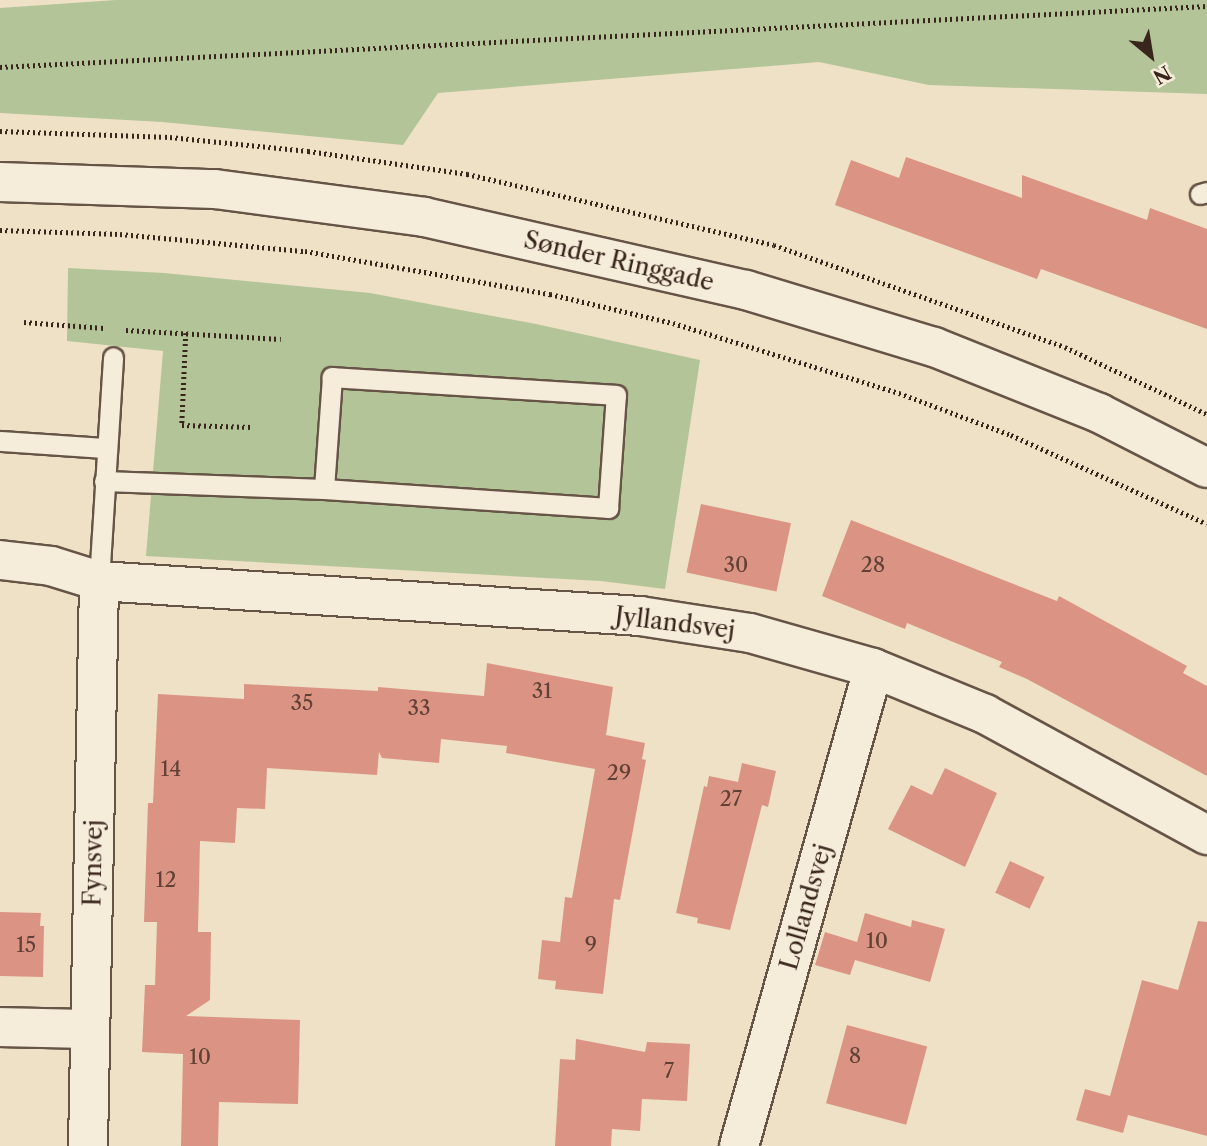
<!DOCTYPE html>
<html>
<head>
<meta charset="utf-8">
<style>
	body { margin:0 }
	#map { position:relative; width:1207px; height:1146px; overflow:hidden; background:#efe1c6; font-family:"Libre Caslon Text",serif }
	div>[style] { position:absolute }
	.green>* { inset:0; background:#b3c499 }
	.building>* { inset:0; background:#db9484; transform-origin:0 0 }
	.path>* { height:4.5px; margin-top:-2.25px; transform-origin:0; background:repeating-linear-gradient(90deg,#38251b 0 2px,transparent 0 5.5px) }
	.roads { filter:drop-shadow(2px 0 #665446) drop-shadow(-2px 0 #665446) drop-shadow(0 2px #665446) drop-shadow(0 -2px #665446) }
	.service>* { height:19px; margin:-9.5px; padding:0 9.5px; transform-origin:9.5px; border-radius:9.5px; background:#f5ecda }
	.minor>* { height:38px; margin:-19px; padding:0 19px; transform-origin:19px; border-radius:19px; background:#f5ecda }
	.tertiary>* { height:38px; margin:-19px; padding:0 19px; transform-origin:19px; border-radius:19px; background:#f5ecda }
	span { translate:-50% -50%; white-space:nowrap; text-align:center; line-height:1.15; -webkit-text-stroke:6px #f5ecda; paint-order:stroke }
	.number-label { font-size:21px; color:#614135 }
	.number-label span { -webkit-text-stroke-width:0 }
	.street-label { font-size:24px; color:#38251b }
	.north { position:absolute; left:1116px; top:21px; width:70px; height:70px; -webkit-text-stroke:5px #f5ecda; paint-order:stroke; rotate:150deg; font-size:19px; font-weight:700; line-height:28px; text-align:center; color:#38251b }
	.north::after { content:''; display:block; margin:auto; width:24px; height:32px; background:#38251b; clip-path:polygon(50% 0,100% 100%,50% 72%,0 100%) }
</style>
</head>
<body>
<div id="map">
	<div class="green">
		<div style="clip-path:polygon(116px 0,1207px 0,1207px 94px,929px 85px,819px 62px,438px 93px,403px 145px,162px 122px,0 113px,0 8px)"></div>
		<div style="clip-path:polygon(68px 268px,164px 273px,370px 293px,536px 324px,700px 360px,665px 589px,601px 581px,146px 556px,163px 351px,67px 341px)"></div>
	</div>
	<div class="building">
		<div style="clip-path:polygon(906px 157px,1022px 198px,1022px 175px,1147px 220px,1150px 208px,1207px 229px,1207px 329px,1041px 269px,1037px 279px,835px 205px,851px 160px,899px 178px)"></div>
		<div style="left:701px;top:504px;width:92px;height:70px;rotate:12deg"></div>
		<div style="clip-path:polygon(851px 520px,1057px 601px,1059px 596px,1187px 666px,1183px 673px,1207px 686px,1207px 776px,1027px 679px,999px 667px,1002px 662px,907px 623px,905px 629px,822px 596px)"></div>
		<div style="clip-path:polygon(487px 663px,613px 687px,606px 735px,645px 743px,642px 759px,646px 760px,620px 900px,614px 899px,603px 994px,555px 989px,556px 981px,538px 979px,542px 940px,560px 942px,565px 897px,572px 898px,595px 769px,506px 753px,507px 746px,441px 739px,439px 763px,382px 758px,379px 752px,377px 775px,267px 768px,265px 809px,237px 808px,235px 843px,200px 841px,198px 932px,211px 932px,210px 1000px,186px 1016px,300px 1020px,298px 1104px,219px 1102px,218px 1146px,181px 1146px,183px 1054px,142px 1052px,145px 985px,155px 985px,157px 922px,144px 922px,148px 803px,153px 803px,158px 694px,244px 699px,244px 684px,378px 691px,378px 687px,484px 696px)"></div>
		<div style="clip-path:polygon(742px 763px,776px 771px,768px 807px,762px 805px,730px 930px,697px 923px,698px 918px,676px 913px,704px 786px,707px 787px,709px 776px,738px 782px)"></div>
		<div style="clip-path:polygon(945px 768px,997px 793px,965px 867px,888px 829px,911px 785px,932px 795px)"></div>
		<div style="left:1010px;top:861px;width:38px;height:35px;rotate:25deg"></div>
		<div style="clip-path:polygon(0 912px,41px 913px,40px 926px,44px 926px,43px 977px,0 976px)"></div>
		<div style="clip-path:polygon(865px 913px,911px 927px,912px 920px,945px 929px,930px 982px,855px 960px,850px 975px,815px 965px,825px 932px,857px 942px)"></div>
		<div style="clip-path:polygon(1198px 921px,1207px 922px,1207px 1136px,1128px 1115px,1123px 1133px,1076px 1120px,1085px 1089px,1110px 1096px,1142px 980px,1178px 990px)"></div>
		<div style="left:847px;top:1025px;width:83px;height:81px;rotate:15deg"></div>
		<div style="clip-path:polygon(576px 1039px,645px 1052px,647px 1042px,690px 1044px,687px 1101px,642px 1099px,640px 1131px,612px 1129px,611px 1146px,555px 1146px,560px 1059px,575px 1060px)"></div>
	</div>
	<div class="path">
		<div style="left:0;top:67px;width:1209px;rotate:-2.89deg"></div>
		<div style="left:0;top:131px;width:170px;rotate:2deg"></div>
		<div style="left:170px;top:137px;width:139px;rotate:5.8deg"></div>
		<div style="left:308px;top:151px;width:161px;rotate:8.2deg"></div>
		<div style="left:467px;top:174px;width:315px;rotate:13deg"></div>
		<div style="left:774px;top:245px;width:308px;rotate:19.3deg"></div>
		<div style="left:1065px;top:347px;width:157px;rotate:25.3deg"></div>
		<div style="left:0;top:230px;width:120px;rotate:1.9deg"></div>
		<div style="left:120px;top:234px;width:186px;rotate:5.3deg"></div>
		<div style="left:305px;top:251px;width:249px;rotate:10deg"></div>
		<div style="left:550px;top:294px;width:126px;rotate:13.3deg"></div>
		<div style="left:673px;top:323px;width:237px;rotate:17.2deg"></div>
		<div style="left:899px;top:393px;width:120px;rotate:20.6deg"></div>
		<div style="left:1011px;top:435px;width:215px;rotate:24.4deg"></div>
		<div style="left:24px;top:322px;width:80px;rotate:4.3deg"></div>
		<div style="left:126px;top:330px;width:155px;rotate:3.3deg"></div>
		<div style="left:186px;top:333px;width:92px;rotate:92.5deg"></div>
		<div style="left:182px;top:425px;width:71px;rotate:1.6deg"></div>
	</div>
	<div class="roads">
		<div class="service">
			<div style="left:1200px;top:194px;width:7px;rotate:-16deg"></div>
			<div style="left:0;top:441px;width:106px;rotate:3.8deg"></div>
			<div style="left:104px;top:481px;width:220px;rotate:2.1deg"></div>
			<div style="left:324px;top:489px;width:285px;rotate:3.8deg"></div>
			<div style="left:608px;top:508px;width:113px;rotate:-86deg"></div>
			<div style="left:616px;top:395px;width:285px;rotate:-176.4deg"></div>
			<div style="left:332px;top:377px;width:112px;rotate:94.1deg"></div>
			<div style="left:99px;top:581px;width:224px;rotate:-86.4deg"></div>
		</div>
		<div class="minor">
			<div style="left:0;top:560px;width:51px;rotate:6.7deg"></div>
			<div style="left:51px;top:566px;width:50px;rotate:17.4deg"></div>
			<div style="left:99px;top:581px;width:542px;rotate:3.7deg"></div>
			<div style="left:640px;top:616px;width:111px;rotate:8.8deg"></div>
			<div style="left:750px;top:633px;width:128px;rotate:15.9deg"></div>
			<div style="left:873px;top:668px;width:121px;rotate:22.3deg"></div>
			<div style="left:985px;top:714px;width:253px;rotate:28.6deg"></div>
			<div style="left:0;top:1027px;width:90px;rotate:1.3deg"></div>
			<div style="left:88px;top:1146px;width:565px;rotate:-88.88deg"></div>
			<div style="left:739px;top:1146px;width:496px;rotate:-74.3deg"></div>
		</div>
		<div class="tertiary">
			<div style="left:0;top:182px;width:215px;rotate:1.9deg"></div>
			<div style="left:215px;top:189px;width:211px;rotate:7.6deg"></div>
			<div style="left:424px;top:217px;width:330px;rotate:12.8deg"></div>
			<div style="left:746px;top:290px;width:196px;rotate:16.9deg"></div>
			<div style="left:934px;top:347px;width:178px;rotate:21.8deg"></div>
			<div style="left:1099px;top:413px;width:121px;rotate:27deg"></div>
		</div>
	</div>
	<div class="number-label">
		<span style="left:736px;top:565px">30</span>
		<span style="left:873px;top:565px">28</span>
		<span style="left:542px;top:691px">31</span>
		<span style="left:302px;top:703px">35</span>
		<span style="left:419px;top:708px">33</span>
		<span style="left:171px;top:769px">14</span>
		<span style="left:619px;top:773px">29</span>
		<span style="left:731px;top:799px">27</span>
		<span style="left:166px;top:880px">12</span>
		<span style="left:877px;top:941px">10</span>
		<span style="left:26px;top:945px">15</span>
		<span style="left:591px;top:945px">9</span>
		<span style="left:855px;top:1056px">8</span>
		<span style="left:200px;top:1057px">10</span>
		<span style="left:669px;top:1071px">7</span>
	</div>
	<div class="street-label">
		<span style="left:619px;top:261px;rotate:13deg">Sønder Ringgade</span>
		<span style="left:675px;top:623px;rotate:7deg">Jyllandsvej</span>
		<span style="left:93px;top:863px;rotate:-89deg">Fynsvej</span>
		<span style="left:806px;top:907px;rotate:-74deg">Lollandsvej</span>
	</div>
	<div class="north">N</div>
</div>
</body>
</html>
